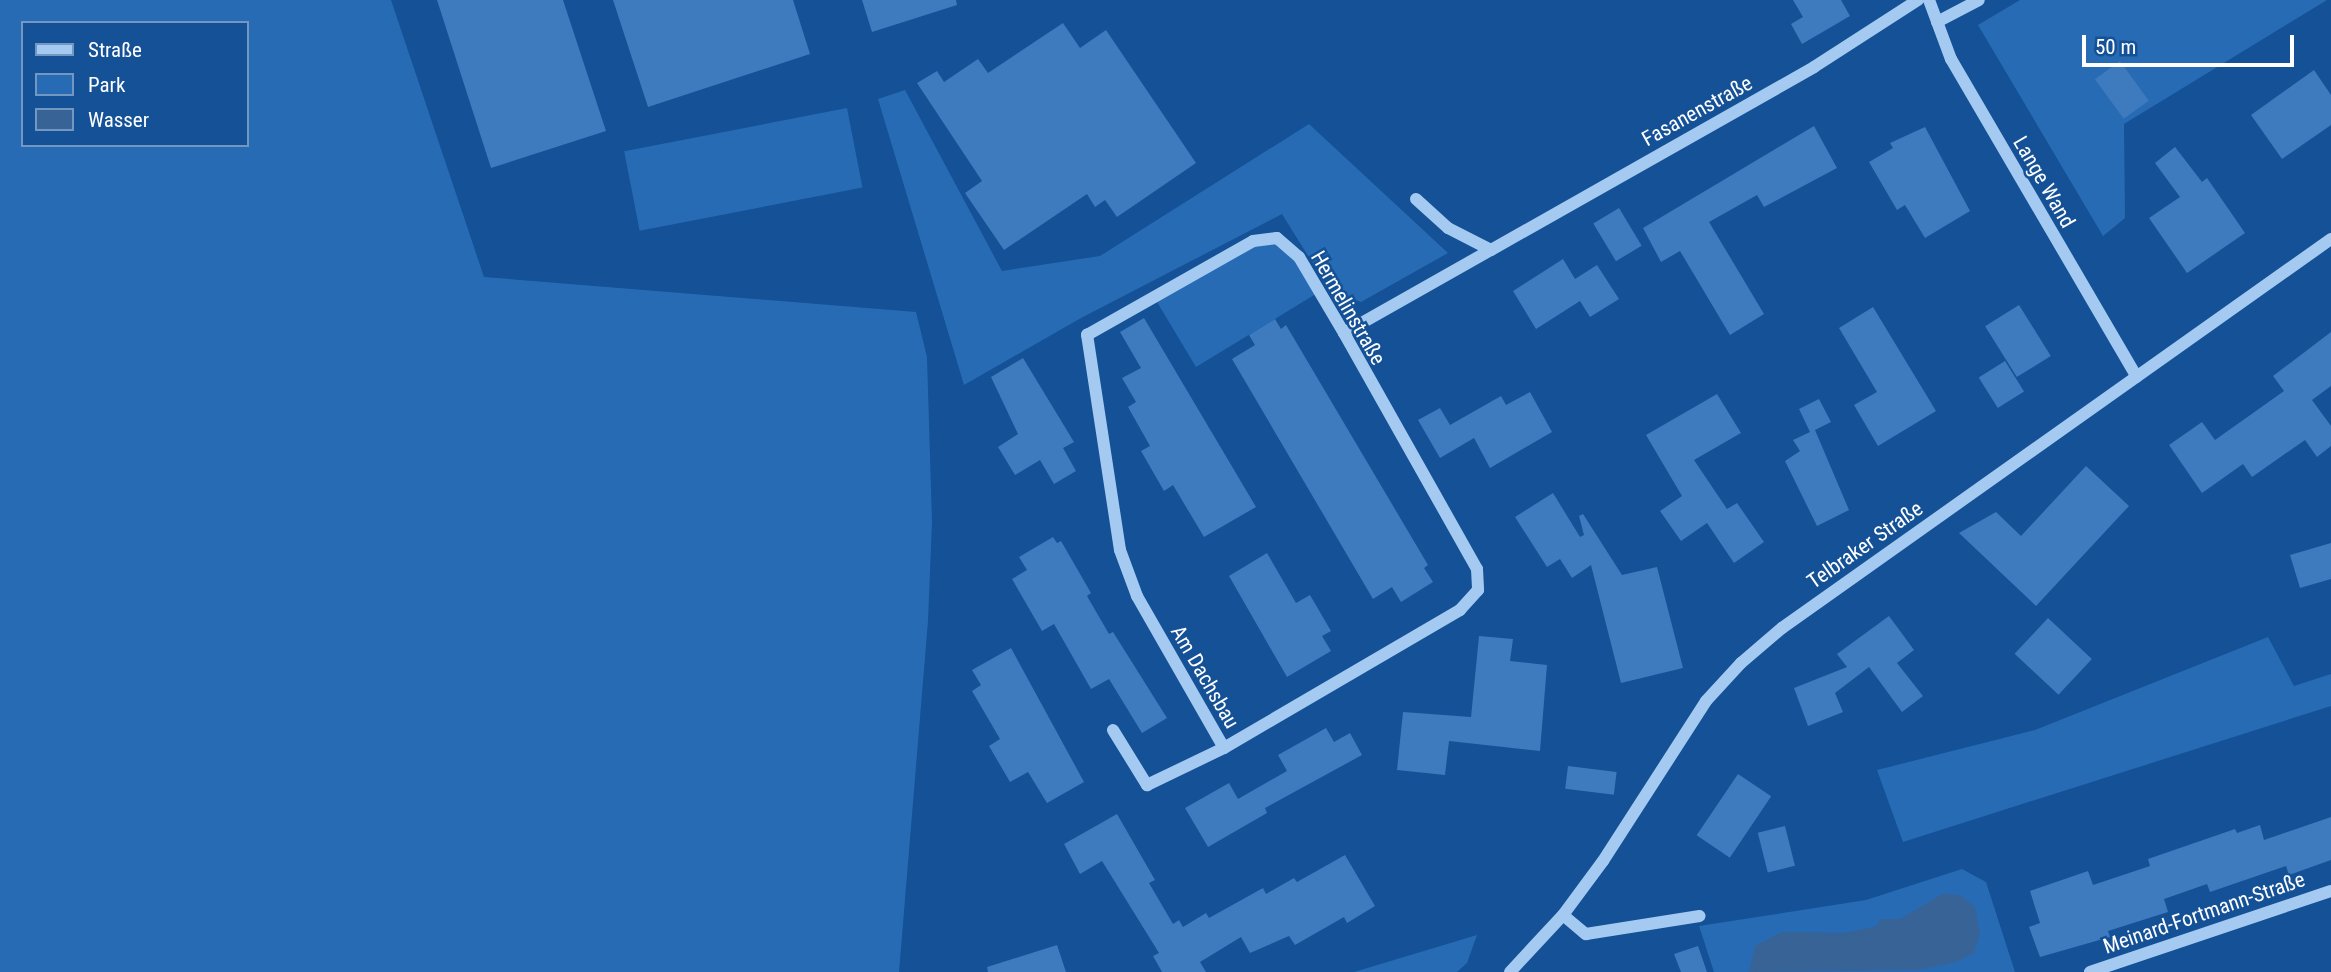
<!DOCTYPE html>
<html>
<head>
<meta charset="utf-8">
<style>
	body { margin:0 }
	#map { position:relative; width:2331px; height:972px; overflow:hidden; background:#145196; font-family:"Roboto Condensed",sans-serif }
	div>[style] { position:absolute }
	.green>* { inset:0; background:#276bb5; transform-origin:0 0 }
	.water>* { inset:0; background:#386396 }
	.building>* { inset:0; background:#3d7abe; transform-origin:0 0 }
	.minor>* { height:12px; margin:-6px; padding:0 6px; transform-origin:6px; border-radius:6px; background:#a5caf2 }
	span { translate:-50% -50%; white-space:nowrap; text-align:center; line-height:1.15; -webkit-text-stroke:5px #145196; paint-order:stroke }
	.street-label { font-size:21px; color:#fff }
	.legend { position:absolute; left:21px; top:21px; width:228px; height:126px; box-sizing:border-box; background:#145196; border:2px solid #7297c0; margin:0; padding:9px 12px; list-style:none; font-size:21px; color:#fff }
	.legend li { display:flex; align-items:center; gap:14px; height:35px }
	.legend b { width:35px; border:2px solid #7297c0 }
	.scale { position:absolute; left:2082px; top:35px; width:212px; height:32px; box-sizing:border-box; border:4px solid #fff; border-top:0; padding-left:9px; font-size:21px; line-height:24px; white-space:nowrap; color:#fff; -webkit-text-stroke:5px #145196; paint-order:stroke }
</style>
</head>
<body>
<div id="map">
	<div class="green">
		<div style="clip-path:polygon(evenodd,0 0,391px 0,484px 277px,916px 312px,927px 357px,932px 522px,928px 621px,899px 972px,0 972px,0 0,23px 23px,247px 23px,247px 145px,23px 145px,23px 23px)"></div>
		<div style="clip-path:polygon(2020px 0,2327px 0,2124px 124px,2125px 218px,2103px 236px,1978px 25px)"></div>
		<div style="clip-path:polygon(905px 90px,1002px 271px,1100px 256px,1309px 124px,1448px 253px,1361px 302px,1330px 291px,1282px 214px,1081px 318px,964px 385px,878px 99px)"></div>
		<div style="left:847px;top:108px;width:81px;height:227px;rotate:79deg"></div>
		<div style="clip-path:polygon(1277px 238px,1319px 292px,1196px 367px,1154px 297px,1253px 241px)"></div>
		<div style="clip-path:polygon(2268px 637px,2294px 686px,2331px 674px,2331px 706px,1903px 842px,1877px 770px,2035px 730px)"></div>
		<div style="clip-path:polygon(1962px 869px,1986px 882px,2015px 972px,1714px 972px,1699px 926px,1866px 900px)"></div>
		<div style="clip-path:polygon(1477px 935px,1467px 963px,1457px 972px,1354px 972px)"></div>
	</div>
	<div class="water">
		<div style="clip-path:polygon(1942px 894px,1960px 895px,1975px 907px,1980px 933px,1974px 953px,1956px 962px,1918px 970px,1749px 972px,1755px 946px,1782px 932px,1846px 933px,1877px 926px,1880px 919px,1900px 919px)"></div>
	</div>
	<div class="building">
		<div style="clip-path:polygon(437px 0,563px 0,606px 131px,491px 168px)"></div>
		<div style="clip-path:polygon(613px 0,793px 0,810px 54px,648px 107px)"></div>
		<div style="clip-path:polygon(862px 0,956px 0,957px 5px,872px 32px)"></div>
		<div style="clip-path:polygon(1793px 0,1841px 0,1850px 16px,1802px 44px,1791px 24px,1803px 17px)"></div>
		<div style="clip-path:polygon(1063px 23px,1080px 48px,1106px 30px,1196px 163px,1117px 217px,1105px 200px,1095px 207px,1087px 194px,1004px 250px,965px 193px,982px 181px,917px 83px,937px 71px,944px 82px,978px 59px,988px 73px)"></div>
		<div style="left:2120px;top:61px;width:49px;height:31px;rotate:54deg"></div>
		<div style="clip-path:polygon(2314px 70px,2331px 95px,2331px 125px,2282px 159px,2251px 115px)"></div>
		<div style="clip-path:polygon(1814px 126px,1837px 168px,1764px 207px,1757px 195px,1709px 222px,1764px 314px,1730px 335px,1680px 251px,1661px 262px,1643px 228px)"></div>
		<div style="clip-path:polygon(1925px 127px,1970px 211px,1925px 238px,1905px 205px,1897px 210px,1869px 162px,1893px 148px,1890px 143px)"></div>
		<div style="clip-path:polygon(2175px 147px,2202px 182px,2207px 178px,2245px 233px,2187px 273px,2149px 218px,2180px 197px,2155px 163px)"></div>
		<div style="left:1619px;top:208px;width:44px;height:30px;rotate:59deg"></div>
		<div style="clip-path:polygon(1563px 259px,1575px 279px,1597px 265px,1619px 299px,1590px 317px,1580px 301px,1536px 329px,1513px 291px)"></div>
		<div style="left:2019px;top:305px;width:60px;height:40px;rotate:58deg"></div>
		<div style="clip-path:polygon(1873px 307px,1936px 411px,1878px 446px,1854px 405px,1877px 392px,1839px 328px)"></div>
		<div style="clip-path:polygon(1144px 318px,1256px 507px,1204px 537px,1173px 485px,1164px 491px,1141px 451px,1150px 446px,1128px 407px,1136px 402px,1122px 378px,1141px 368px,1120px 332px)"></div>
		<div style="clip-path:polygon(1275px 319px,1281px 329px,1286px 325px,1428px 565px,1424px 568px,1433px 582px,1401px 602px,1392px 587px,1373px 599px,1232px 359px,1255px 345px,1249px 335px)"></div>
		<div style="clip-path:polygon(2331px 332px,2331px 386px,2312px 400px,2331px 426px,2331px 446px,2317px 457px,2305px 440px,2252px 477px,2243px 464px,2202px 493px,2169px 445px,2202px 422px,2215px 440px,2284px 391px,2273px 376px)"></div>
		<div style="clip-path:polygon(1023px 358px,1074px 442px,1063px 448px,1076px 471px,1054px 484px,1040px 460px,1015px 475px,998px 447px,1018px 434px,991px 377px)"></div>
		<div style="left:2005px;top:361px;width:36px;height:31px;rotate:58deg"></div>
		<div style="clip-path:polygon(1530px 392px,1552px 432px,1490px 468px,1474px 438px,1440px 458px,1418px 420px,1440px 408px,1450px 425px,1501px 396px,1506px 405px)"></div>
		<div style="clip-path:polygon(1717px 394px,1741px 433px,1694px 460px,1727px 509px,1737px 503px,1764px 542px,1734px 563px,1707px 523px,1681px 541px,1660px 511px,1682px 496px,1646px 435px)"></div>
		<div style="clip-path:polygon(1819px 399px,1831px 422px,1815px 430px,1849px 510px,1817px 526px,1785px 461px,1800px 451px,1793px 440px,1810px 432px,1799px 409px)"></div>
		<div style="clip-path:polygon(2086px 466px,2129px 506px,2036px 606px,1959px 533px,1996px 512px,2021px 536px)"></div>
		<div style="clip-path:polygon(1553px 493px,1580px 537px,1584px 535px,1579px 516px,1583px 514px,1622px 575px,1657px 567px,1683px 668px,1621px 683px,1591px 565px,1572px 578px,1560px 559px,1547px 567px,1515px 517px)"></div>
		<div style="clip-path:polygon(1053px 537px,1057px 543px,1061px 541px,1091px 593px,1087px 596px,1109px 634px,1113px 632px,1167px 718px,1142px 733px,1109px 679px,1091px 689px,1054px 624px,1042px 631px,1012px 579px,1027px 570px,1019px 557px)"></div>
		<div style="clip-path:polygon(2331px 543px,2331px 579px,2300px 588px,2290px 555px)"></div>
		<div style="clip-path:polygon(1267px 553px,1296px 603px,1310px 595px,1331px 631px,1322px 636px,1331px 651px,1287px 677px,1229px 576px)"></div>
		<div style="clip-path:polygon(1889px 616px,1914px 650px,1897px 663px,1923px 696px,1902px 712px,1869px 667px,1835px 693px,1843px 712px,1808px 726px,1794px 688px,1847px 667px,1837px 654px)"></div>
		<div style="left:2048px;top:618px;width:60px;height:49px;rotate:43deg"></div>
		<div style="clip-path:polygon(1479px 636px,1513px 639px,1510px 661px,1547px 665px,1540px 751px,1449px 741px,1445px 775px,1397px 770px,1403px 712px,1471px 717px)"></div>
		<div style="clip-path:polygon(1011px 648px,1084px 782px,1047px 803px,1028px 772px,1010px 782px,989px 746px,1000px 739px,972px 691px,981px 685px,972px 670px)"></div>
		<div style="clip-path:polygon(1326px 728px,1334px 742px,1350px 733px,1362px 755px,1265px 808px,1267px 813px,1208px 847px,1185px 808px,1229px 783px,1238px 799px,1287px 771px,1278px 755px)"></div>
		<div style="left:1568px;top:766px;width:49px;height:23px;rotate:7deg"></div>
		<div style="left:1738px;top:774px;width:40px;height:74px;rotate:34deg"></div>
		<div style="clip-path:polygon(1117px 814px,1155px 880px,1149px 883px,1173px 924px,1179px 920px,1183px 927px,1206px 913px,1209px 918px,1263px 888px,1266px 894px,1294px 878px,1297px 882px,1345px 855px,1375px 906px,1347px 923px,1344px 917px,1295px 945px,1289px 936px,1250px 953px,1241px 937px,1200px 962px,1206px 972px,1162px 972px,1153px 956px,1159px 953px,1102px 861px,1080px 874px,1064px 844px)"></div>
		<div style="clip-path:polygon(2331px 817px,2331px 860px,2289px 875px,2286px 866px,2210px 892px,2207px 884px,2164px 899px,2168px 912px,2108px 931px,2110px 937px,2040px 957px,2029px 927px,2040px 923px,2030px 891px,2088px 871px,2093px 885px,2150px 866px,2148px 859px,2235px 829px,2237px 833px,2260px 825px,2264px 840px)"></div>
		<div style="left:1785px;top:826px;width:41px;height:28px;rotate:76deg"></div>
		<div style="clip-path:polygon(1057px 945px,1066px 972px,988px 972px,987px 967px)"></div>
		<div style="clip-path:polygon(1698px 946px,1707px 972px,1681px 972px,1674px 954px)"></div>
	</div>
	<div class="minor">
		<div style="left:1929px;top:0;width:63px;rotate:69.6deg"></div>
		<div style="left:1951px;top:59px;width:368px;rotate:59.7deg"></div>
		<div style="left:1937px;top:22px;width:47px;rotate:-27.6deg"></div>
		<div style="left:1416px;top:199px;width:43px;rotate:42.2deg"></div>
		<div style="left:1448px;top:228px;width:48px;rotate:27.1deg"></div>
		<div style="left:1491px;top:250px;width:371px;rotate:-29.5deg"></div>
		<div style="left:1814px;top:67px;width:124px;rotate:-32.8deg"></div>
		<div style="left:1277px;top:238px;width:29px;rotate:41deg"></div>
		<div style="left:1299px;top:257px;width:88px;rotate:59.4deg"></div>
		<div style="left:1344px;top:333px;width:271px;rotate:60.6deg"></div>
		<div style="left:1477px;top:569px;width:21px;rotate:87deg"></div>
		<div style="left:1478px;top:590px;width:27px;rotate:132deg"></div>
		<div style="left:1460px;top:610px;width:273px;rotate:149.7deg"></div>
		<div style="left:1224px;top:748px;width:175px;rotate:-119.8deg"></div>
		<div style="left:1137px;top:596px;width:49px;rotate:-110.3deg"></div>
		<div style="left:1120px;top:550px;width:218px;rotate:-98.7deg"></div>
		<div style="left:1087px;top:335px;width:191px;rotate:-29.5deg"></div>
		<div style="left:1253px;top:241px;width:24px;rotate:-7deg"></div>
		<div style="left:1344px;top:333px;width:169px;rotate:-29.5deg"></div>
		<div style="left:1113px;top:730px;width:65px;rotate:58.3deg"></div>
		<div style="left:1147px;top:785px;width:85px;rotate:-25.7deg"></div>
		<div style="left:1563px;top:915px;width:30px;rotate:40deg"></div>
		<div style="left:1586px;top:934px;width:115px;rotate:-9deg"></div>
		<div style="left:1510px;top:972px;width:78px;rotate:-47.1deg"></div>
		<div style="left:1563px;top:915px;width:67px;rotate:-53.5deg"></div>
		<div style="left:1603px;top:861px;width:190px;rotate:-57.2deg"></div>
		<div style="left:1706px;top:701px;width:52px;rotate:-47.4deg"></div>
		<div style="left:1741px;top:663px;width:54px;rotate:-40.5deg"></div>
		<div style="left:1782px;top:628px;width:673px;rotate:-35.32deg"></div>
		<div style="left:2090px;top:972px;width:254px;rotate:-18.6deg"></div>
	</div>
	<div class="street-label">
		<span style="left:1697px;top:111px;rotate:-29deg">Fasanenstraße</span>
		<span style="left:2044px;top:182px;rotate:60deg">Lange Wand</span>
		<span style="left:1348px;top:308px;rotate:60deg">Hermelinstraße</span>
		<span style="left:1865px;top:545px;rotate:-35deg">Telbraker Straße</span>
		<span style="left:1205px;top:677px;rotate:60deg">Am Dachsbau</span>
		<span style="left:2204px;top:913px;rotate:-19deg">Meinard-Fortmann-Straße</span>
	</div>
	<ul class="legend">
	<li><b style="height:9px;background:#a5caf2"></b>Straße</li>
	<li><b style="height:19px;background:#276bb5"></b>Park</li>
	<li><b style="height:19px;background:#386396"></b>Wasser</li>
	</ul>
	<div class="scale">50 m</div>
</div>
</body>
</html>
